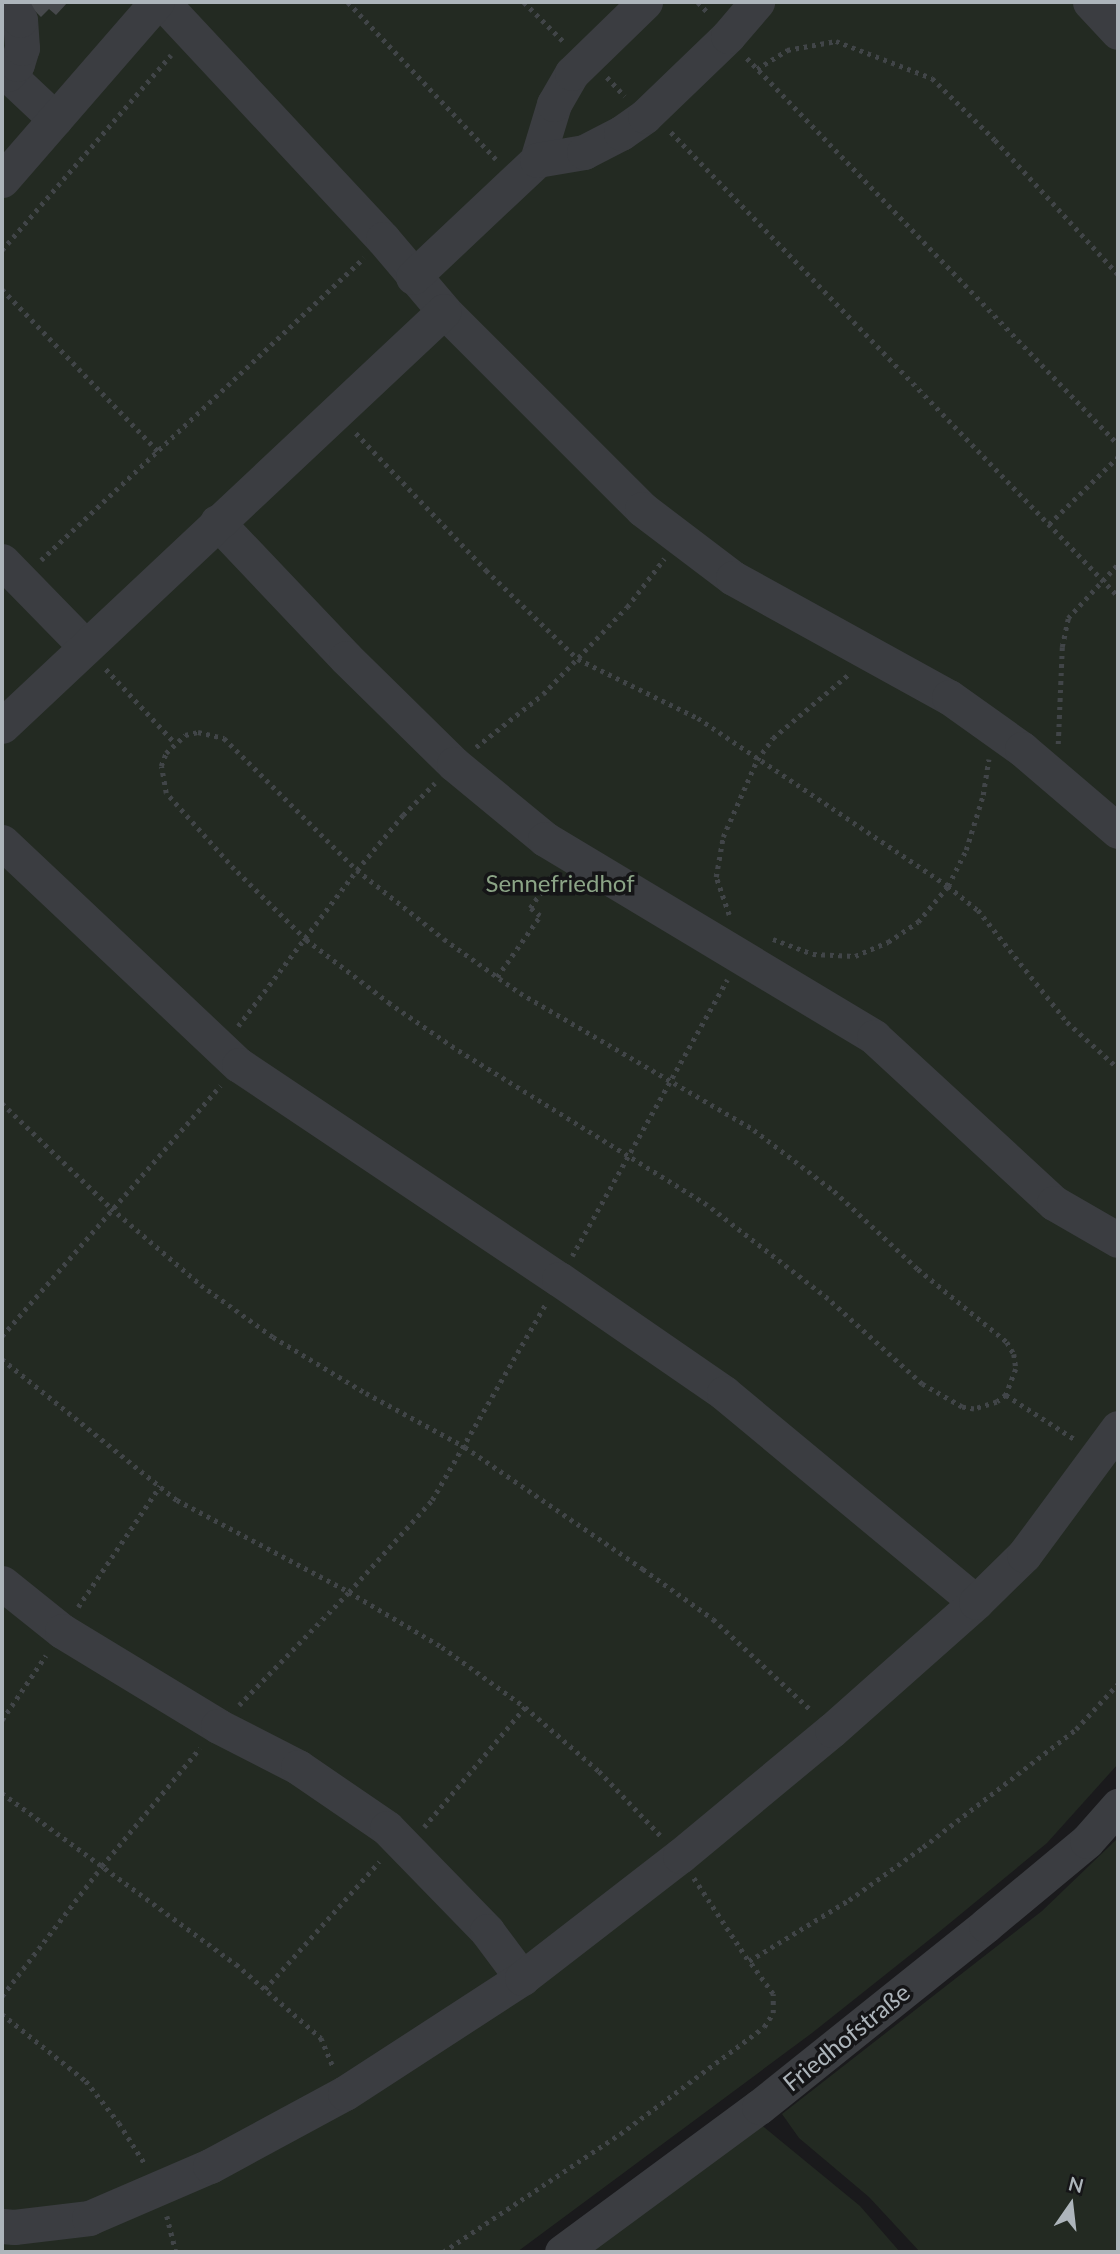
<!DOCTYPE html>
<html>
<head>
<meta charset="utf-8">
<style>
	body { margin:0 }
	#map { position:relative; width:1120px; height:2254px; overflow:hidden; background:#1a1a1c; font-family:Lato,sans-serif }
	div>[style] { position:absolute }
	.green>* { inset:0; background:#232a22 }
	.building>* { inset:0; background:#47494c }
	.path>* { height:4.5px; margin-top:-2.25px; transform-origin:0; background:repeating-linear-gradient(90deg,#414548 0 3.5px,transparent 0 8.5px) }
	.minor>* { height:35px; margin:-17.5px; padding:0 17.5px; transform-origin:17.5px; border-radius:17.5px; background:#3b3d41 }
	span { translate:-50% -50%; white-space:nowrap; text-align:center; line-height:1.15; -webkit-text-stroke:7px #151517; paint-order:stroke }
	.park-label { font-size:24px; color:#8ba486 }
	.street-label { font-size:24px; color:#adb5bb }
	.frame { position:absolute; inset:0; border:4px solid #adb5bb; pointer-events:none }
	.north { position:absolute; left:1036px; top:2170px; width:70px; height:70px; -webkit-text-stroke:5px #151517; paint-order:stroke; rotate:14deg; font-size:19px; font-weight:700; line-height:28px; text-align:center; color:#adb5bb }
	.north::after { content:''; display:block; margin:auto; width:24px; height:32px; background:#adb5bb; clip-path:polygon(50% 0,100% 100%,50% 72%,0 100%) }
</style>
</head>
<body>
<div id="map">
	<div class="green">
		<div style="clip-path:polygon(2px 2px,1118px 2px,1118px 1764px,1047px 1843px,939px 1932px,812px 2033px,517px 2252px,2px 2252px)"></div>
		<div style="clip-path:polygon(1118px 1838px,1118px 2252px,920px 2252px,869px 2197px,799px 2138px,782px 2114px,1042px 1911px)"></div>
		<div style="clip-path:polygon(759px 2123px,860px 2206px,900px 2252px,591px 2252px)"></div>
	</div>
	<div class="building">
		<div style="clip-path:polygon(26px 2px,68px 2px,56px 15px,49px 9px,41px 17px)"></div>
	</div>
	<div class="path">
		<div style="left:348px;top:2px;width:216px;rotate:46.7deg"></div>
		<div style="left:524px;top:2px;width:55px;rotate:45deg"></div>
		<div style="left:698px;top:2px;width:16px;rotate:47deg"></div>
		<div style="left:747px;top:58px;width:535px;rotate:46.14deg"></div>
		<div style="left:757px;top:69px;width:36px;rotate:-32deg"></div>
		<div style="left:787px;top:50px;width:50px;rotate:-10.4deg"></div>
		<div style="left:836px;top:41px;width:103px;rotate:21.1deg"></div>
		<div style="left:932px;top:78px;width:88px;rotate:44.5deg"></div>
		<div style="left:995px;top:140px;width:182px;rotate:47.5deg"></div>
		<div style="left:607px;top:77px;width:26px;rotate:47deg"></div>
		<div style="left:671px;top:132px;width:644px;rotate:46.07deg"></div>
		<div style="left:2px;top:250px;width:258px;rotate:-49.1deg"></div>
		<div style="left:2px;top:289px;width:225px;rotate:46.1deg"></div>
		<div style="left:356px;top:433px;width:189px;rotate:46.5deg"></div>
		<div style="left:486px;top:570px;width:128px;rotate:44.1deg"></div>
		<div style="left:578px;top:659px;width:134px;rotate:26.2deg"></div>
		<div style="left:698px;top:718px;width:301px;rotate:33.9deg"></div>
		<div style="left:948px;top:886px;width:38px;rotate:39deg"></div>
		<div style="left:978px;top:910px;width:143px;rotate:51.5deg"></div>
		<div style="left:1067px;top:1022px;width:69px;rotate:42deg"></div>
		<div style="left:1049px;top:524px;width:96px;rotate:-44.2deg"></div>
		<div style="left:41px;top:560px;width:442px;rotate:-43.1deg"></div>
		<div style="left:106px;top:669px;width:100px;rotate:47deg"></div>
		<div style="left:198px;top:732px;width:27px;rotate:13deg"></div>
		<div style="left:224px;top:738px;width:187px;rotate:44.8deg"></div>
		<div style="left:357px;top:870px;width:111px;rotate:38.4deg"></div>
		<div style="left:444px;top:939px;width:93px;rotate:35.4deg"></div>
		<div style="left:520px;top:993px;width:271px;rotate:30.3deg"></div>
		<div style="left:754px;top:1130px;width:101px;rotate:37.3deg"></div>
		<div style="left:834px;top:1191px;width:115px;rotate:42.9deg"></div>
		<div style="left:918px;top:1269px;width:115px;rotate:39.4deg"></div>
		<div style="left:1007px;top:1342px;width:14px;rotate:60deg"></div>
		<div style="left:1014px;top:1354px;width:15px;rotate:82deg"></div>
		<div style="left:1016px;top:1369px;width:28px;rotate:111deg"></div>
		<div style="left:1006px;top:1395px;width:11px;rotate:142deg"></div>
		<div style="left:997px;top:1402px;width:24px;rotate:163deg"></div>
		<div style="left:974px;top:1409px;width:12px;rotate:-171deg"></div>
		<div style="left:962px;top:1407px;width:46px;rotate:-150.1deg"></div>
		<div style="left:922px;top:1384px;width:127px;rotate:-137.9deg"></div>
		<div style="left:828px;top:1299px;width:153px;rotate:-142.2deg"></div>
		<div style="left:707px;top:1205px;width:298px;rotate:-148.2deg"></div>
		<div style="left:454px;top:1048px;width:78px;rotate:-145.5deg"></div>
		<div style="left:390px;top:1004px;width:106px;rotate:-142.7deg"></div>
		<div style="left:306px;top:940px;width:101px;rotate:-135.4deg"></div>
		<div style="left:234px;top:869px;width:102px;rotate:-131.8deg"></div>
		<div style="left:166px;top:793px;width:27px;rotate:-100deg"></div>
		<div style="left:161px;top:766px;width:14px;rotate:-69deg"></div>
		<div style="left:166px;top:753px;width:26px;rotate:-43deg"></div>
		<div style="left:185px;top:735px;width:13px;rotate:-13deg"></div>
		<div style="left:1058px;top:744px;width:97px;rotate:-87.6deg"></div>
		<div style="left:1062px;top:647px;width:30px;rotate:-78deg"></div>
		<div style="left:1068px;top:618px;width:74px;rotate:-47.2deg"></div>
		<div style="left:476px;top:747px;width:85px;rotate:-38.3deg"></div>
		<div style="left:543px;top:694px;width:121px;rotate:-46deg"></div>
		<div style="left:627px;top:607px;width:61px;rotate:-52.4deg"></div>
		<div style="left:729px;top:915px;width:40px;rotate:-108.9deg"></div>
		<div style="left:716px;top:877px;width:41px;rotate:-80.1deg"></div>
		<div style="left:723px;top:837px;width:84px;rotate:-66.2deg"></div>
		<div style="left:757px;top:760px;width:27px;rotate:-54deg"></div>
		<div style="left:773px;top:738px;width:99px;rotate:-40.1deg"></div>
		<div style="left:773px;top:939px;width:43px;rotate:20.6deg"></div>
		<div style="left:813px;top:954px;width:42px;rotate:2.7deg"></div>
		<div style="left:855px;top:956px;width:36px;rotate:-23deg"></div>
		<div style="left:888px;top:942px;width:36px;rotate:-34deg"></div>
		<div style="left:918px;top:922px;width:47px;rotate:-50.2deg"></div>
		<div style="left:948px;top:886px;width:40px;rotate:-63.4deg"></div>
		<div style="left:966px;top:850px;width:58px;rotate:-72.8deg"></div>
		<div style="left:983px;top:795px;width:36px;rotate:-81deg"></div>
		<div style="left:497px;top:977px;width:75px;rotate:-54.8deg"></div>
		<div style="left:540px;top:916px;width:13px;rotate:-141deg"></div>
		<div style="left:530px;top:908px;width:38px;rotate:-55deg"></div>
		<div style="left:238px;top:1026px;width:196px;rotate:-52.7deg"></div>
		<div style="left:357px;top:870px;width:72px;rotate:-50.1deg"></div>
		<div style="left:403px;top:815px;width:45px;rotate:-45deg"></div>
		<div style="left:2px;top:1103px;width:151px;rotate:43.9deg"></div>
		<div style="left:111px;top:1208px;width:118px;rotate:40.5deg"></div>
		<div style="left:201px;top:1285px;width:89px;rotate:35.8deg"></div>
		<div style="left:273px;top:1337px;width:109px;rotate:31.1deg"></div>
		<div style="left:366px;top:1393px;width:113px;rotate:28.6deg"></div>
		<div style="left:465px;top:1447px;width:216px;rotate:34.4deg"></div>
		<div style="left:643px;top:1569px;width:86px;rotate:35.5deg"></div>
		<div style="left:713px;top:1619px;width:134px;rotate:42.9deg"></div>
		<div style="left:572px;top:1256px;width:317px;rotate:-60.7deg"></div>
		<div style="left:2px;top:1336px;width:332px;rotate:-48.9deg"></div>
		<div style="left:2px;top:1359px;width:225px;rotate:38.9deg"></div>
		<div style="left:177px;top:1500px;width:195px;rotate:28.1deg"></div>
		<div style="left:349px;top:1592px;width:108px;rotate:30.6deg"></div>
		<div style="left:442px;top:1647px;width:102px;rotate:35.9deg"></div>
		<div style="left:525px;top:1707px;width:98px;rotate:40.9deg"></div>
		<div style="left:599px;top:1771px;width:90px;rotate:46.4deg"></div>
		<div style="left:1006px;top:1395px;width:83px;rotate:32.7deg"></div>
		<div style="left:78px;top:1607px;width:146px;rotate:-55.9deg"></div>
		<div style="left:239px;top:1705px;width:158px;rotate:-45.8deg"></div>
		<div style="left:349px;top:1592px;width:124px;rotate:-47.9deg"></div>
		<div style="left:432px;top:1500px;width:228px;rotate:-59.9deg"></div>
		<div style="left:2px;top:1720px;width:78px;rotate:-55.9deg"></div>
		<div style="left:2px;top:1793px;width:290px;rotate:36.2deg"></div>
		<div style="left:236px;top:1964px;width:113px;rotate:41deg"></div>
		<div style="left:321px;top:2038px;width:30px;rotate:67deg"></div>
		<div style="left:424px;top:1827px;width:157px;rotate:-49.9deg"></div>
		<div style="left:694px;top:1878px;width:100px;rotate:56.5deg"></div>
		<div style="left:749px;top:1961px;width:117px;rotate:-31.4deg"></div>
		<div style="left:849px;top:1900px;width:91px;rotate:-35.6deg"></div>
		<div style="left:923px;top:1847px;width:193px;rotate:-37.6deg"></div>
		<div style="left:1076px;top:1729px;width:62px;rotate:-47deg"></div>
		<div style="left:265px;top:1989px;width:171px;rotate:-48.1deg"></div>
		<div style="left:2px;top:1996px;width:164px;rotate:-52.4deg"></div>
		<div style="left:102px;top:1866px;width:153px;rotate:-50.3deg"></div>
		<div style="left:2px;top:2014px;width:107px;rotate:38.6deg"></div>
		<div style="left:86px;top:2081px;width:53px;rotate:51.8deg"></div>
		<div style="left:119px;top:2123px;width:49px;rotate:57.6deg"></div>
		<div style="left:167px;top:2216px;width:37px;rotate:76deg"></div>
		<div style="left:443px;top:2252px;width:213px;rotate:-33.7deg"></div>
		<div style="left:620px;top:2134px;width:179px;rotate:-36.6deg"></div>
		<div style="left:764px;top:2027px;width:17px;rotate:-57deg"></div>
		<div style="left:773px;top:2013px;width:19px;rotate:-90deg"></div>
		<div style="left:773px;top:1994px;width:41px;rotate:-126deg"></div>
	</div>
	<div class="minor">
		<div style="left:162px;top:2px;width:324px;rotate:47deg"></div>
		<div style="left:383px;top:239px;width:94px;rotate:49.7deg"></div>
		<div style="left:444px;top:311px;width:280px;rotate:45deg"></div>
		<div style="left:642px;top:509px;width:114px;rotate:37.2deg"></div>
		<div style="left:733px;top:578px;width:247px;rotate:28.9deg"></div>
		<div style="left:949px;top:697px;width:90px;rotate:35.5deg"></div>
		<div style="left:1022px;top:749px;width:126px;rotate:40.5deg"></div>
		<div style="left:1090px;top:2px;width:41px;rotate:47deg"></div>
		<div style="left:2px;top:69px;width:73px;rotate:43.3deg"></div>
		<div style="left:8px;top:74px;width:13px;rotate:-48deg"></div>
		<div style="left:17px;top:64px;width:17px;rotate:-73deg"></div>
		<div style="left:22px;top:48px;width:28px;rotate:-94deg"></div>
		<div style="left:20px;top:20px;width:21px;rotate:-119deg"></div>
		<div style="left:537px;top:160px;width:59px;rotate:-73.1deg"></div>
		<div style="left:554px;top:104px;width:36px;rotate:-60deg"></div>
		<div style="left:572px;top:73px;width:102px;rotate:-44.2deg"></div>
		<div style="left:2px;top:180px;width:236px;rotate:-49deg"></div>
		<div style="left:413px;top:277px;width:170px;rotate:-43.3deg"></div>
		<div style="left:537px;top:160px;width:48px;rotate:-9.7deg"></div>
		<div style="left:584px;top:152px;width:42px;rotate:-27.2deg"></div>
		<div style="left:621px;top:133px;width:29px;rotate:-35deg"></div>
		<div style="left:645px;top:116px;width:115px;rotate:-43.9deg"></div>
		<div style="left:728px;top:36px;width:45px;rotate:-49.5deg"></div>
		<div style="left:217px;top:522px;width:187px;rotate:46.5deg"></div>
		<div style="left:346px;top:658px;width:151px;rotate:44.5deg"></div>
		<div style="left:454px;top:764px;width:118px;rotate:39.5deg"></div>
		<div style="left:545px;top:839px;width:384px;rotate:31deg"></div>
		<div style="left:874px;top:1037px;width:245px;rotate:42.7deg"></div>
		<div style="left:1054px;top:1203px;width:74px;rotate:30deg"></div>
		<div style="left:2px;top:561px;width:120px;rotate:45.7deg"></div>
		<div style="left:2px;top:726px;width:606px;rotate:-43.2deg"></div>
		<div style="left:2px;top:842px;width:325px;rotate:43.3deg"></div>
		<div style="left:239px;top:1065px;width:385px;rotate:33.8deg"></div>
		<div style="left:559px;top:1279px;width:201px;rotate:34.6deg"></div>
		<div style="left:724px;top:1393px;width:327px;rotate:39.7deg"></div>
		<div style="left:2px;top:1583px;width:77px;rotate:38.7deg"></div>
		<div style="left:62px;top:1631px;width:183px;rotate:31.3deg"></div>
		<div style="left:218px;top:1726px;width:90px;rotate:27.1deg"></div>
		<div style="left:298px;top:1767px;width:108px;rotate:34.4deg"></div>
		<div style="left:387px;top:1828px;width:144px;rotate:45.8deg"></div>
		<div style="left:487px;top:1931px;width:59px;rotate:53.3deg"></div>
		<div style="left:2px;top:2226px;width:12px;rotate:5deg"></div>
		<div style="left:14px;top:2227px;width:76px;rotate:-6.8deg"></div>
		<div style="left:89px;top:2218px;width:132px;rotate:-23.3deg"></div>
		<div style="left:210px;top:2166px;width:153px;rotate:-28.4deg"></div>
		<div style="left:345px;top:2093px;width:211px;rotate:-33deg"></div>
		<div style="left:522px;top:1978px;width:200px;rotate:-37.7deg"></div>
		<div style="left:680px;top:1856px;width:197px;rotate:-39.7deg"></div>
		<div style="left:832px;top:1730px;width:193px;rotate:-41.6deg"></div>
		<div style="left:976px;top:1602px;width:67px;rotate:-44.4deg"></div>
		<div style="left:1024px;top:1555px;width:158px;rotate:-53.5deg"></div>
		<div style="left:562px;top:2252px;width:245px;rotate:-36.4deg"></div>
		<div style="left:759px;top:2107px;width:291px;rotate:-38.7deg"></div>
		<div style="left:986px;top:1925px;width:131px;rotate:-39.7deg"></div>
		<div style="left:1087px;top:1841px;width:47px;rotate:-48.5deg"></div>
	</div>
	<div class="park-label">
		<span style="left:560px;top:883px">Sennefriedhof</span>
	</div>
	<div class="street-label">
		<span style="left:846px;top:2037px;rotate:-39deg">Friedhofstraße</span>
	</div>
	<div class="frame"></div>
	<div class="north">N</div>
</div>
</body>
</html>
